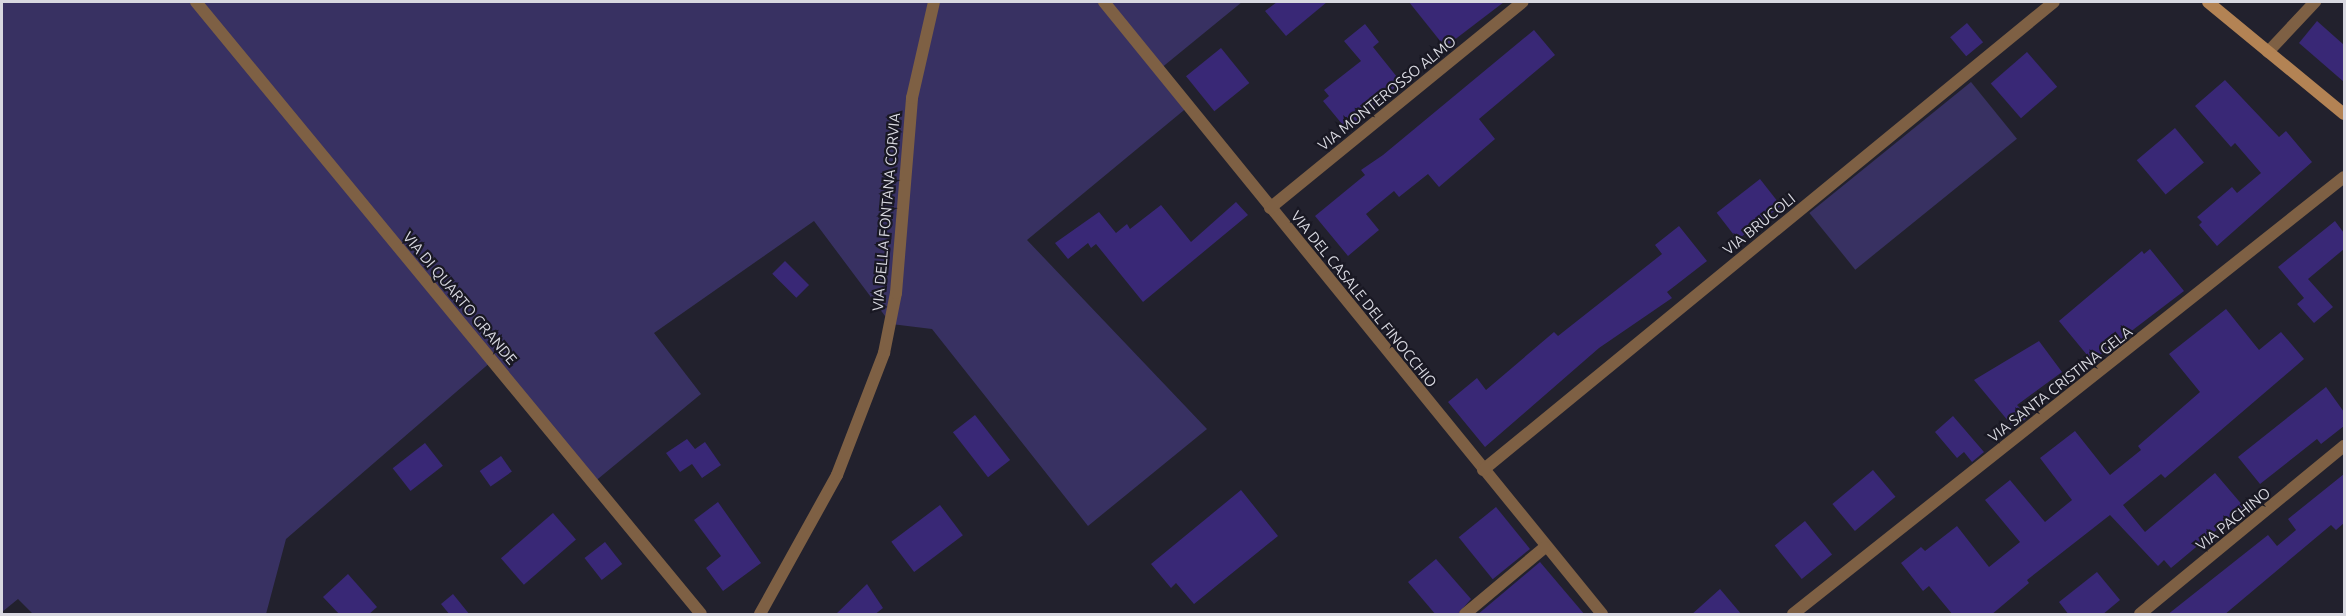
<!DOCTYPE html>
<html>
<head>
<meta charset="utf-8">
<style>
	body { margin:0 }
	#map { position:relative; width:2346px; height:616px; overflow:hidden; background:#22212d; font-family:Ubuntu,sans-serif }
	div>[style] { position:absolute }
	.green>* { inset:0; background:#383162; transform-origin:0 0 }
	.building>* { inset:0; background:#392876; transform-origin:0 0 }
	.street>* { height:12px; margin:-6px; padding:0 6px; transform-origin:6px; border-radius:6px; background:#7e6044 }
	.secondary>* { height:12px; margin:-6px; padding:0 6px; transform-origin:6px; border-radius:6px; background:#b38354 }
	span { translate:-50% -50%; white-space:nowrap; text-align:center; line-height:1.15; -webkit-text-stroke:4.5px #191823; paint-order:stroke }
	.street-label { font-size:15px; color:#d8d8e0 }
	.frame { position:absolute; inset:0; border:3px solid #d8d8e0; pointer-events:none }
</style>
</head>
<body>
<div id="map">
	<div class="green">
		<div style="clip-path:polygon(2px 2px,1242px 2px,1160px 69px,1189px 106px,1027px 240px,1207px 429px,1088px 526px,932px 329px,891px 324px,814px 221px,654px 333px,701px 394px,593px 483px,492px 361px,286px 539px,266px 614px,33px 614px,18px 599px,2px 612px)"></div>
		<div style="left:1971px;top:82px;width:73px;height:208px;rotate:51deg"></div>
	</div>
	<div class="building">
		<div style="clip-path:polygon(1277px 2px,1327px 2px,1286px 36px,1265px 11px)"></div>
		<div style="clip-path:polygon(1409px 2px,1504px 2px,1445px 47px)"></div>
		<div style="clip-path:polygon(2317px 21px,2344px 45px,2344px 82px,2299px 43px)"></div>
		<div style="left:1967px;top:23px;width:25px;height:22px;rotate:50deg"></div>
		<div style="clip-path:polygon(1365px 24px,1379px 42px,1373px 47px,1401px 82px,1347px 130px,1323px 101px,1329px 96px,1324px 90px,1361px 61px,1344px 41px)"></div>
		<div style="clip-path:polygon(1534px 30px,1555px 55px,1479px 119px,1495px 139px,1439px 187px,1428px 174px,1399px 197px,1394px 191px,1366px 214px,1379px 230px,1348px 256px,1315px 216px,1365px 175px,1361px 170px,1383px 155px)"></div>
		<div style="left:1221px;top:48px;width:45px;height:45px;rotate:51deg"></div>
		<div style="left:2027px;top:52px;width:46px;height:48px;rotate:49deg"></div>
		<div style="clip-path:polygon(2225px 80px,2279px 137px,2286px 131px,2312px 162px,2217px 246px,2199px 225px,2202px 222px,2197px 217px,2232px 187px,2237px 193px,2261px 173px,2235px 143px,2231px 147px,2195px 106px)"></div>
		<div style="left:2175px;top:128px;width:45px;height:50px;rotate:50deg"></div>
		<div style="left:1760px;top:179px;width:34px;height:55px;rotate:52deg"></div>
		<div style="clip-path:polygon(1236px 202px,1248px 215px,1143px 302px,1096px 244px,1091px 248px,1088px 243px,1068px 259px,1055px 243px,1099px 212px,1116px 233px,1127px 224px,1130px 229px,1161px 205px,1191px 242px)"></div>
		<div style="clip-path:polygon(2335px 221px,2344px 233px,2344px 249px,2308px 279px,2333px 307px,2314px 323px,2297px 304px,2304px 298px,2278px 267px)"></div>
		<div style="clip-path:polygon(1679px 226px,1707px 261px,1667px 292px,1672px 298px,1599px 348px,1485px 447px,1448px 402px,1477px 378px,1486px 390px,1554px 332px,1558px 336px,1662px 254px,1655px 245px)"></div>
		<div style="clip-path:polygon(2150px 249px,2184px 291px,2092px 361px,2059px 321px,2142px 251px,2144px 254px)"></div>
		<div style="left:785px;top:261px;width:34px;height:18px;rotate:45deg"></div>
		<div style="clip-path:polygon(2226px 309px,2259px 350px,2281px 332px,2304px 359px,2165px 478px,2161px 474px,2123px 505px,2145px 532px,2215px 473px,2244px 507px,2171px 568px,2164px 560px,2158px 566px,2110px 515px,2027px 580px,2029px 583px,1991px 615px,1953px 615px,1929px 586px,1923px 591px,1901px 563px,1921px 547px,1925px 551px,1957px 526px,1989px 567px,2020px 542px,1985px 500px,2010px 480px,2045px 522px,2072px 500px,2040px 458px,2075px 431px,2110px 475px,2141px 450px,2138px 446px,2200px 392px,2169px 354px)"></div>
		<div style="clip-path:polygon(2039px 341px,2062px 372px,2017px 405px,2028px 417px,2014px 428px,1974px 380px)"></div>
		<div style="clip-path:polygon(2326px 387px,2344px 412px,2344px 426px,2321px 444px,2317px 439px,2260px 484px,2238px 457px)"></div>
		<div style="left:975px;top:415px;width:57px;height:28px;rotate:52deg"></div>
		<div style="clip-path:polygon(1953px 416px,1984px 452px,1972px 462px,1964px 452px,1957px 458px,1935px 432px)"></div>
		<div style="clip-path:polygon(687px 439px,695px 449px,705px 442px,721px 465px,702px 478px,692px 464px,680px 472px,666px 453px)"></div>
		<div style="left:425px;top:443px;width:29px;height:41px;rotate:52deg"></div>
		<div style="left:501px;top:456px;width:19px;height:26px;rotate:55deg"></div>
		<div style="left:1873px;top:470px;width:35px;height:53px;rotate:50deg"></div>
		<div style="clip-path:polygon(2344px 474px,2344px 523px,2336px 530px,2331px 525px,2224px 615px,2167px 615px,2268px 535px,2277px 546px,2296px 530px,2288px 519px)"></div>
		<div style="clip-path:polygon(1241px 490px,1278px 536px,1194px 604px,1176px 583px,1171px 588px,1151px 564px)"></div>
		<div style="clip-path:polygon(718px 502px,761px 563px,723px 591px,706px 568px,721px 556px,694px 520px)"></div>
		<div style="left:940px;top:505px;width:38px;height:61px;rotate:53deg"></div>
		<div style="left:1496px;top:507px;width:54px;height:48px;rotate:51deg"></div>
		<div style="left:553px;top:513px;width:35px;height:69px;rotate:49deg"></div>
		<div style="left:1805px;top:521px;width:43px;height:39px;rotate:51deg"></div>
		<div style="left:605px;top:542px;width:28px;height:26px;rotate:52deg"></div>
		<div style="clip-path:polygon(1436px 559px,1471px 599px,1457px 615px,1436px 615px,1408px 582px)"></div>
		<div style="clip-path:polygon(1540px 562px,1585px 615px,1477px 615px)"></div>
		<div style="clip-path:polygon(2097px 572px,2120px 600px,2102px 615px,2069px 615px,2059px 602px)"></div>
		<div style="clip-path:polygon(348px 574px,377px 607px,368px 615px,340px 615px,323px 597px)"></div>
		<div style="clip-path:polygon(867px 584px,883px 608px,874px 615px,835px 615px)"></div>
		<div style="clip-path:polygon(1720px 589px,1742px 615px,1691px 615px)"></div>
		<div style="clip-path:polygon(453px 594px,470px 615px,450px 615px,441px 604px)"></div>
	</div>
	<div class="street">
		<div style="left:196px;top:2px;width:793px;rotate:50.47deg"></div>
		<div style="left:1104px;top:2px;width:789px;rotate:50.86deg"></div>
		<div style="left:2268px;top:52px;width:69px;rotate:-46.8deg"></div>
		<div style="left:1270px;top:208px;width:326px;rotate:-39.2deg"></div>
		<div style="left:1483px;top:470px;width:738px;rotate:-39.34deg"></div>
		<div style="left:760px;top:614px;width:159px;rotate:-61deg"></div>
		<div style="left:837px;top:475px;width:131px;rotate:-68.9deg"></div>
		<div style="left:884px;top:353px;width:61px;rotate:-78.7deg"></div>
		<div style="left:896px;top:293px;width:196px;rotate:-85.3deg"></div>
		<div style="left:912px;top:98px;width:98px;rotate:-77.1deg"></div>
		<div style="left:1465px;top:614px;width:104px;rotate:-39.9deg"></div>
		<div style="left:1793px;top:614px;width:703px;rotate:-38.42deg"></div>
		<div style="left:2140px;top:614px;width:264px;rotate:-39.5deg"></div>
	</div>
	<div class="secondary">
		<div style="left:2208px;top:2px;width:176px;rotate:39.5deg"></div>
	</div>
	<div class="street-label">
		<span style="left:1387px;top:93px;rotate:-39deg">VIA MONTEROSSO ALMO</span>
		<span style="left:886px;top:212px;rotate:-85deg">VIA DELLA FONTANA CORVIA</span>
		<span style="left:1759px;top:224px;rotate:-39deg">VIA BRUCOLI</span>
		<span style="left:460px;top:298px;rotate:50deg">VIA DI QUARTO GRANDE</span>
		<span style="left:1364px;top:299px;rotate:51deg">VIA DEL CASALE DEL FINOCCHIO</span>
		<span style="left:2060px;top:384px;rotate:-38deg">VIA SANTA CRISTINA GELA</span>
		<span style="left:2233px;top:519px;rotate:-39deg">VIA PACHINO</span>
	</div>
	<div class="frame"></div>
</div>
</body>
</html>
